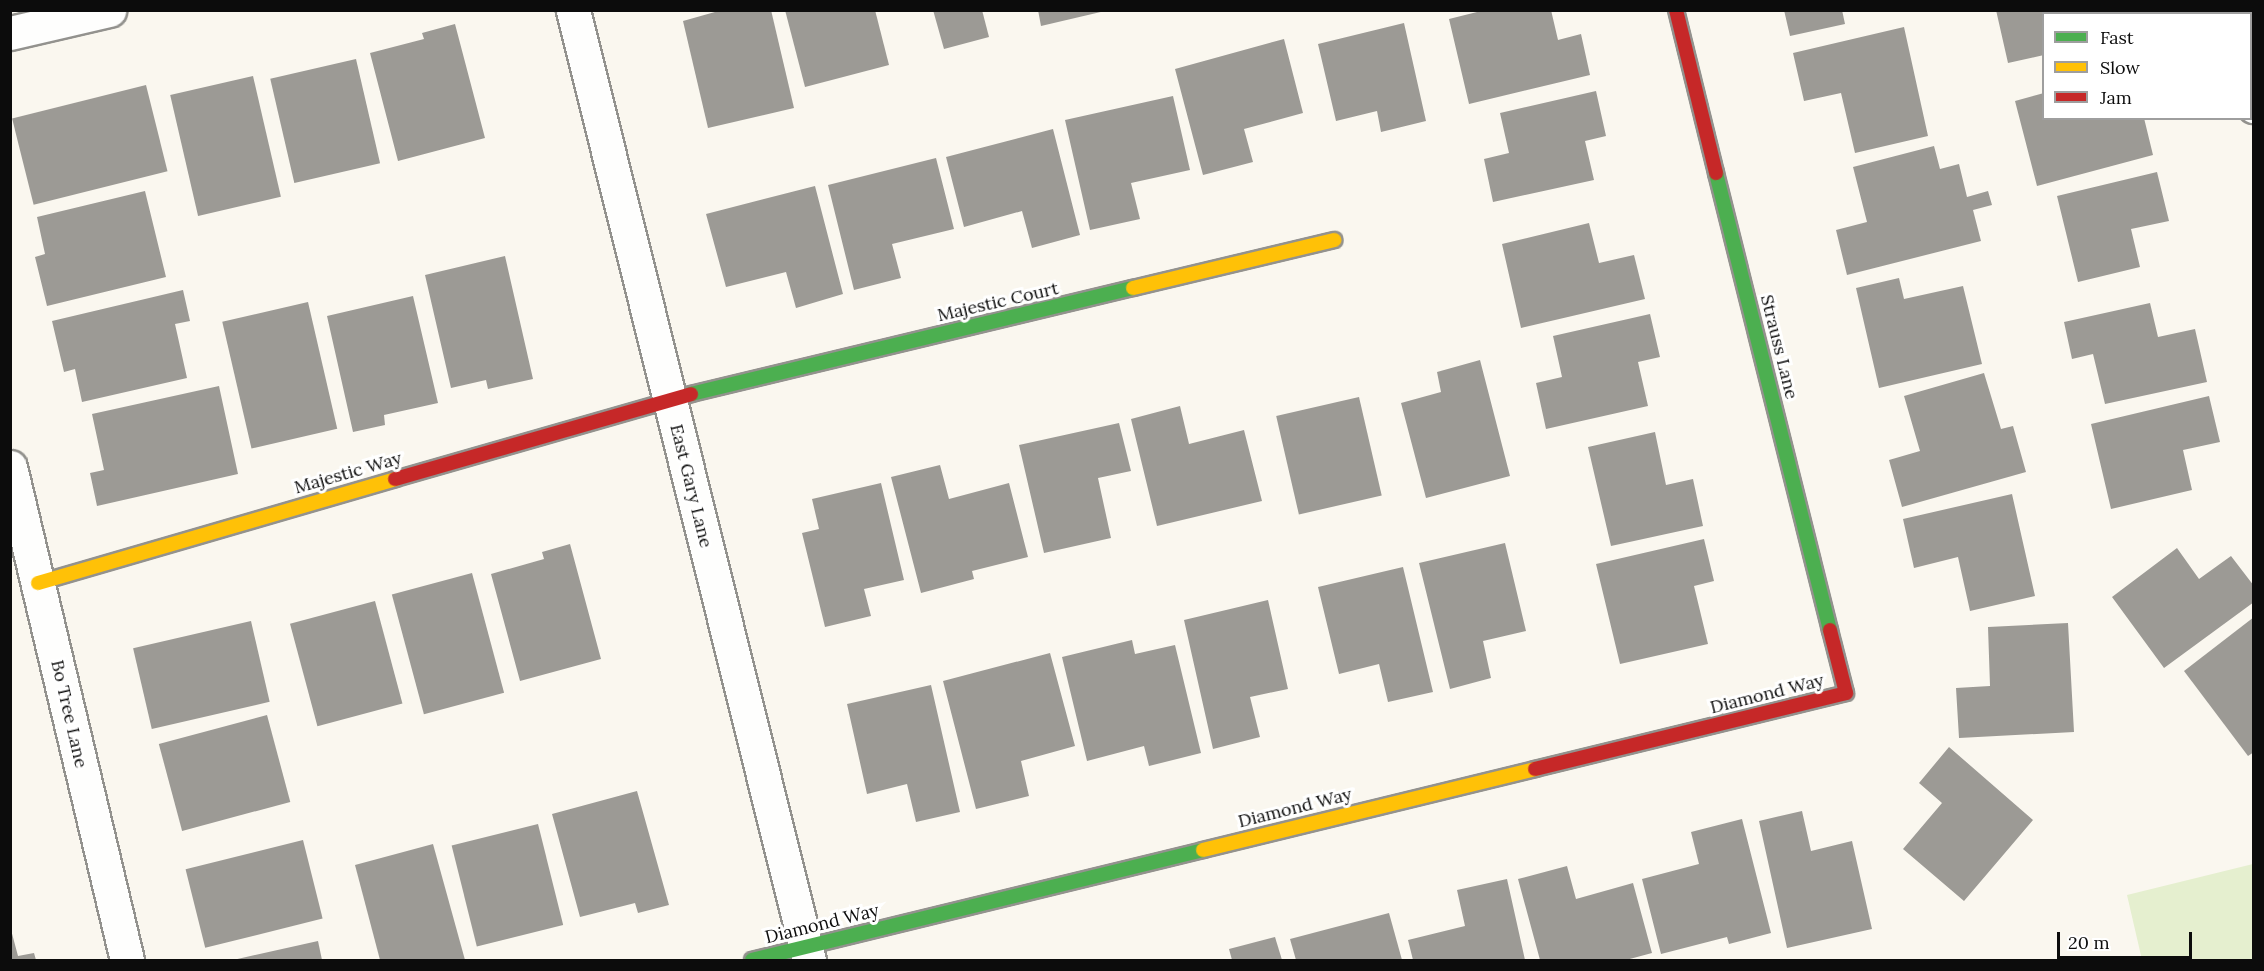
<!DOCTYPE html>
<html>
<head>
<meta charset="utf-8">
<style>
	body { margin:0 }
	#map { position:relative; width:2264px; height:971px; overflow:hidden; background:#faf7ef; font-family:Lora,serif }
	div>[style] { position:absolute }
	.green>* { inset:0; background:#e5efcf }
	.building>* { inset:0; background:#9c9a95; transform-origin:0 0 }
	.roads { filter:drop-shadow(2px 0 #93928e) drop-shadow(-2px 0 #93928e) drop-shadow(0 2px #93928e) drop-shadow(0 -2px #93928e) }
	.street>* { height:33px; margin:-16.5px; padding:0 16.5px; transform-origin:16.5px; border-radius:16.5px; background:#fefefd }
	.fast>* { height:14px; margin:-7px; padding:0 7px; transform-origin:7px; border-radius:7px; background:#4caf50 }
	.slow>* { height:14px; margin:-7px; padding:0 7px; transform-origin:7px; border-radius:7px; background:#ffc107 }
	.jam>* { height:14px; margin:-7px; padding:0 7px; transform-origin:7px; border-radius:7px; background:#c62828 }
	span { translate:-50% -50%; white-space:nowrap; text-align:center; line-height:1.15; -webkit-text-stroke:6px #fff; paint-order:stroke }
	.street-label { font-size:18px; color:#0c0c0c }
	.frame { position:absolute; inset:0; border:12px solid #0c0c0c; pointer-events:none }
	.legend { position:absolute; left:2042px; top:12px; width:210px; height:108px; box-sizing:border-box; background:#fff; border:2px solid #9e9e9e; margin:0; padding:8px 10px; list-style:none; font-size:18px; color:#0c0c0c }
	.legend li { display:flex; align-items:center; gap:12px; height:30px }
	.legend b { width:30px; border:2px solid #9e9e9e }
	.scale { position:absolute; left:2057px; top:932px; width:135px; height:27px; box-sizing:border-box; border:3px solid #0c0c0c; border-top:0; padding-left:8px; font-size:18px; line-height:21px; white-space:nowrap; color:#0c0c0c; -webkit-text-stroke:4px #fff; paint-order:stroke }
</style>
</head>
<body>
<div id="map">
	<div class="green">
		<div style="clip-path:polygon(2253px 864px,2253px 960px,2142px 960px,2127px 895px)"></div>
	</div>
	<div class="building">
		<div style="clip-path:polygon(722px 10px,771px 10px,794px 108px,708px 128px,683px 21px)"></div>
		<div style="clip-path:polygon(785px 10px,875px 10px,889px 65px,805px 87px)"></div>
		<div style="clip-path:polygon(933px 10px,982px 10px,989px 37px,944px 49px)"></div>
		<div style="clip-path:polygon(1038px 10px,1104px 10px,1105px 11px,1041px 26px)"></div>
		<div style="clip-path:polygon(1485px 10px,1551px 10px,1558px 40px,1581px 34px,1590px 75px,1469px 104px,1449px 19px)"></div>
		<div style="clip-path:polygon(1784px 10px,1842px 10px,1845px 24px,1790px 36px)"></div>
		<div style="clip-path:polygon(1996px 10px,2082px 10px,2082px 14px,2044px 14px,2044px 55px,2008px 63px)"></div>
		<div style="clip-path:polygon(1404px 23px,1426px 121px,1381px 132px,1377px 111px,1336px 121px,1318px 44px)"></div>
		<div style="clip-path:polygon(455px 24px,485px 138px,398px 161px,370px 53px,424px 39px,422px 33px)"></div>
		<div style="clip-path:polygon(1904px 27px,1928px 136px,1855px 153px,1841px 93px,1804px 101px,1793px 53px)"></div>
		<div style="clip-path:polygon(1284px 39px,1303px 113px,1244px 129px,1253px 162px,1203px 175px,1175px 69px)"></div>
		<div style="left:356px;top:59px;width:107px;height:88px;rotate:77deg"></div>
		<div style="left:253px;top:76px;width:124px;height:85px;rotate:77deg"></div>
		<div style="left:146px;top:85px;width:89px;height:138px;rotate:76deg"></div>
		<div style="clip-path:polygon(1596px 91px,1606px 136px,1585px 141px,1594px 180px,1493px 202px,1484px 159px,1509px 153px,1500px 113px)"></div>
		<div style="clip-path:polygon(2044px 93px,2044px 118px,2144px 118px,2153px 155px,2037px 186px,2015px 101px)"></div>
		<div style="clip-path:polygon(1173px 96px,1190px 170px,1131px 183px,1140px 219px,1090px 230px,1065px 120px)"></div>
		<div style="clip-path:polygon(1053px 129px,1080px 235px,1032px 248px,1022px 211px,964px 227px,946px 157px)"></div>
		<div style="clip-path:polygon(1934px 146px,1940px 169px,1959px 164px,1967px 197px,1988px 191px,1992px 205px,1973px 210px,1981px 241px,1847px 275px,1836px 230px,1867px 222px,1853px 167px)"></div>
		<div style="clip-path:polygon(936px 158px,954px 229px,892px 244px,901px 278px,854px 290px,828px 185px)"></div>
		<div style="clip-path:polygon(2157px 172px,2169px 221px,2131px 229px,2140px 267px,2078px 282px,2057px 196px)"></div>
		<div style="clip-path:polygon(815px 186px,843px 294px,796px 308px,786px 272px,726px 287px,706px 214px)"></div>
		<div style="clip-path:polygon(145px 191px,166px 277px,47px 306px,35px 257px,45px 254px,37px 217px)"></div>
		<div style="clip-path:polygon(1589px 223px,1599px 263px,1634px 255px,1645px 299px,1521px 328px,1502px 244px)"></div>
		<div style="clip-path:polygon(505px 256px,533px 379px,488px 389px,486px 380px,451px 388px,425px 275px)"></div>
		<div style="clip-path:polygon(1899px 278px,1904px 299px,1963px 286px,1982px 364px,1879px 388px,1856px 288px)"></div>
		<div style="clip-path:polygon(183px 290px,190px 321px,175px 324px,187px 378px,82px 402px,75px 369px,64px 372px,52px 321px)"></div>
		<div style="clip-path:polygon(413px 296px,438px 403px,384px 415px,385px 425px,353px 432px,327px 316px)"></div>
		<div style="left:308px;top:302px;width:130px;height:88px;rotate:77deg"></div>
		<div style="clip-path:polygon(2150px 303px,2158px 337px,2195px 329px,2207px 382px,2105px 404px,2093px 354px,2072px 359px,2064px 322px)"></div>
		<div style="clip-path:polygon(1650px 314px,1660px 357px,1638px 362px,1648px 406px,1546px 429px,1536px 383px,1562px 377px,1553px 336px)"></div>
		<div style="clip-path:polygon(1480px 360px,1510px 476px,1426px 498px,1401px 403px,1441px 392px,1437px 372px)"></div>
		<div style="clip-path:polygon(1984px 373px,2001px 429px,2013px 426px,2026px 472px,1902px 507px,1889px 460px,1920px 451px,1904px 396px)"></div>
		<div style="clip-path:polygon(219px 386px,238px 474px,97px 506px,90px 473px,104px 470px,92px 414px)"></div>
		<div style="clip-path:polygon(2209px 396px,2220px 442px,2183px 450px,2192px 490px,2111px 509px,2091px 424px)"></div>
		<div style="left:1359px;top:397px;width:101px;height:85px;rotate:77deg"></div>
		<div style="clip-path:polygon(1180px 406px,1189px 444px,1244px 430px,1262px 501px,1157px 526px,1131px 419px)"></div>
		<div style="clip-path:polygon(1119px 423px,1131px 471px,1098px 478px,1111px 538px,1044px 553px,1019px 445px)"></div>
		<div style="clip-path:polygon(1655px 432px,1666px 485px,1693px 479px,1703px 526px,1611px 546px,1588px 447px)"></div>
		<div style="clip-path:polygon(940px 465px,949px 499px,1009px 483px,1028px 557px,972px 571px,974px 579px,921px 593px,891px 477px)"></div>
		<div style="clip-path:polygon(881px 483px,904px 580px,864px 589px,871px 616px,825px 627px,802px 533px,819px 529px,812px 499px)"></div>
		<div style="clip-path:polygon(2012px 494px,2035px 596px,1970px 611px,1958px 557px,1914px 568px,1903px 519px)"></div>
		<div style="clip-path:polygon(1704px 539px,1714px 581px,1694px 586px,1708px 644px,1620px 664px,1596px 564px)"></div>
		<div style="clip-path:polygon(1505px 543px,1526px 631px,1483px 641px,1491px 678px,1450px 689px,1419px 563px)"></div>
		<div style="clip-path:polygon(570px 544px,601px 659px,520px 681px,491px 574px,544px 559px,542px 552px)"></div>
		<div style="clip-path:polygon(2177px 548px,2199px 579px,2231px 556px,2254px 586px,2254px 602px,2164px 668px,2112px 597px)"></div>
		<div style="clip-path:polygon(1403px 567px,1433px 692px,1388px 702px,1379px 664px,1339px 674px,1318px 587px)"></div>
		<div style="left:472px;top:573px;width:124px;height:83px;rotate:75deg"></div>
		<div style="clip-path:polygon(1268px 600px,1288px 689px,1250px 697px,1260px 737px,1213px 749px,1184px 620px)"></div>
		<div style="left:375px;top:601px;width:106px;height:88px;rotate:75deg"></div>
		<div style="clip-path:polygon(2254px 617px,2254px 752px,2248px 756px,2184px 671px)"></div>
		<div style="left:251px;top:621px;width:83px;height:121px;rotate:77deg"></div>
		<div style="clip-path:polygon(2068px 623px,2074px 732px,1959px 738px,1956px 688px,1990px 686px,1988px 627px)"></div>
		<div style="clip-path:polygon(1132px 640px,1135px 654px,1175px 645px,1201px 753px,1149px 766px,1144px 746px,1087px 761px,1062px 657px)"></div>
		<div style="clip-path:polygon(1050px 653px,1075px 746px,1021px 761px,1029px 796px,976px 809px,943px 681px)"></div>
		<div style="clip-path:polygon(931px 685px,960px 812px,916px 822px,907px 784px,867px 794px,847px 704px)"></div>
		<div style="left:267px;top:715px;width:90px;height:112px;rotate:75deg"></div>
		<div style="clip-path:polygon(1949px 747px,2033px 820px,1964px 901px,1903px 849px,1942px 803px,1919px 783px)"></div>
		<div style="clip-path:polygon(637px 791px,669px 905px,638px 913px,635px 903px,580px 917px,552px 814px)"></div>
		<div style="clip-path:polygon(1802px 811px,1811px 851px,1852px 841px,1872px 929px,1787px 948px,1759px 821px)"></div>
		<div style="clip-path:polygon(1742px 819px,1771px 933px,1729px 944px,1727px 937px,1661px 954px,1642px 879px,1699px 864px,1691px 832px)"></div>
		<div style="left:538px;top:824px;width:104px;height:89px;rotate:76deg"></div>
		<div style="left:303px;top:840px;width:81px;height:121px;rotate:76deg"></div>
		<div style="clip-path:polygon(433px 844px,465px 960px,380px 960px,355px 865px)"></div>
		<div style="clip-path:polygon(1567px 866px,1576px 899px,1633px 883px,1652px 953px,1626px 960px,1540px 960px,1518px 879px)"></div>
		<div style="clip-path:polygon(1507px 879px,1525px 960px,1413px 960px,1408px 940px,1465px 926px,1457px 890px)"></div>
		<div style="clip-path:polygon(1389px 913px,1402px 960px,1296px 960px,1290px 939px)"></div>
		<div style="clip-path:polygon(10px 926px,18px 956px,34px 953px,36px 960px,10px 960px)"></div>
		<div style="clip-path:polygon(1275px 937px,1282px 960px,1232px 960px,1229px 949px)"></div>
		<div style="clip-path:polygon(318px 941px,322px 960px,233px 960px)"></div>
	</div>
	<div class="roads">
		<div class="street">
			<div style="left:573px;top:10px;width:979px;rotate:76.05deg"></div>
			<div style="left:2230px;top:10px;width:4px;rotate:76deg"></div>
			<div style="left:10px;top:33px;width:102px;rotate:-13.1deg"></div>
			<div style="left:2250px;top:94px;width:13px;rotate:72deg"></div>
			<div style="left:10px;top:467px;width:507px;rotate:76.65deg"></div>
		</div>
		<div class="fast">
			<div style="left:1716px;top:173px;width:471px;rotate:76deg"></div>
			<div style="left:691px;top:394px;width:455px;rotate:-13.5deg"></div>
			<div style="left:752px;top:960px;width:464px;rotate:-13.7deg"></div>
		</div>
		<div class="slow">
			<div style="left:1133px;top:288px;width:207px;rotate:-13.4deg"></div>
			<div style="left:38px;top:583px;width:372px;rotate:-16.2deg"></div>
			<div style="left:1203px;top:850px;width:342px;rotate:-13.7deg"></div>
		</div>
		<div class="jam">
			<div style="left:1676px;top:10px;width:168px;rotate:76.2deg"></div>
			<div style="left:395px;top:479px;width:308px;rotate:-16deg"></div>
			<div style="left:1535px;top:769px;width:320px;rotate:-13.7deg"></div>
			<div style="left:1846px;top:693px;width:65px;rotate:-104.3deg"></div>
		</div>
	</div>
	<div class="street-label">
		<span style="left:998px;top:302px;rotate:-13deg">Majestic Court</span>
		<span style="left:1779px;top:347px;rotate:76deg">Strauss Lane</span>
		<span style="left:348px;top:473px;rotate:-16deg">Majestic Way</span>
		<span style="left:691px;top:486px;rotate:76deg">East Gary Lane</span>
		<span style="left:1767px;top:694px;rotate:-14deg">Diamond Way</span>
		<span style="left:69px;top:714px;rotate:77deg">Bo Tree Lane</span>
		<span style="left:1295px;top:808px;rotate:-14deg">Diamond Way</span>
		<span style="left:822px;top:924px;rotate:-14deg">Diamond Way</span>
	</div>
	<div class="frame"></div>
	<ul class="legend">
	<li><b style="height:8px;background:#4caf50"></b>Fast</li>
	<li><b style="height:8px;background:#ffc107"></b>Slow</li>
	<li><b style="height:8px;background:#c62828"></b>Jam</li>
	</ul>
	<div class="scale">20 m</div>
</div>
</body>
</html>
